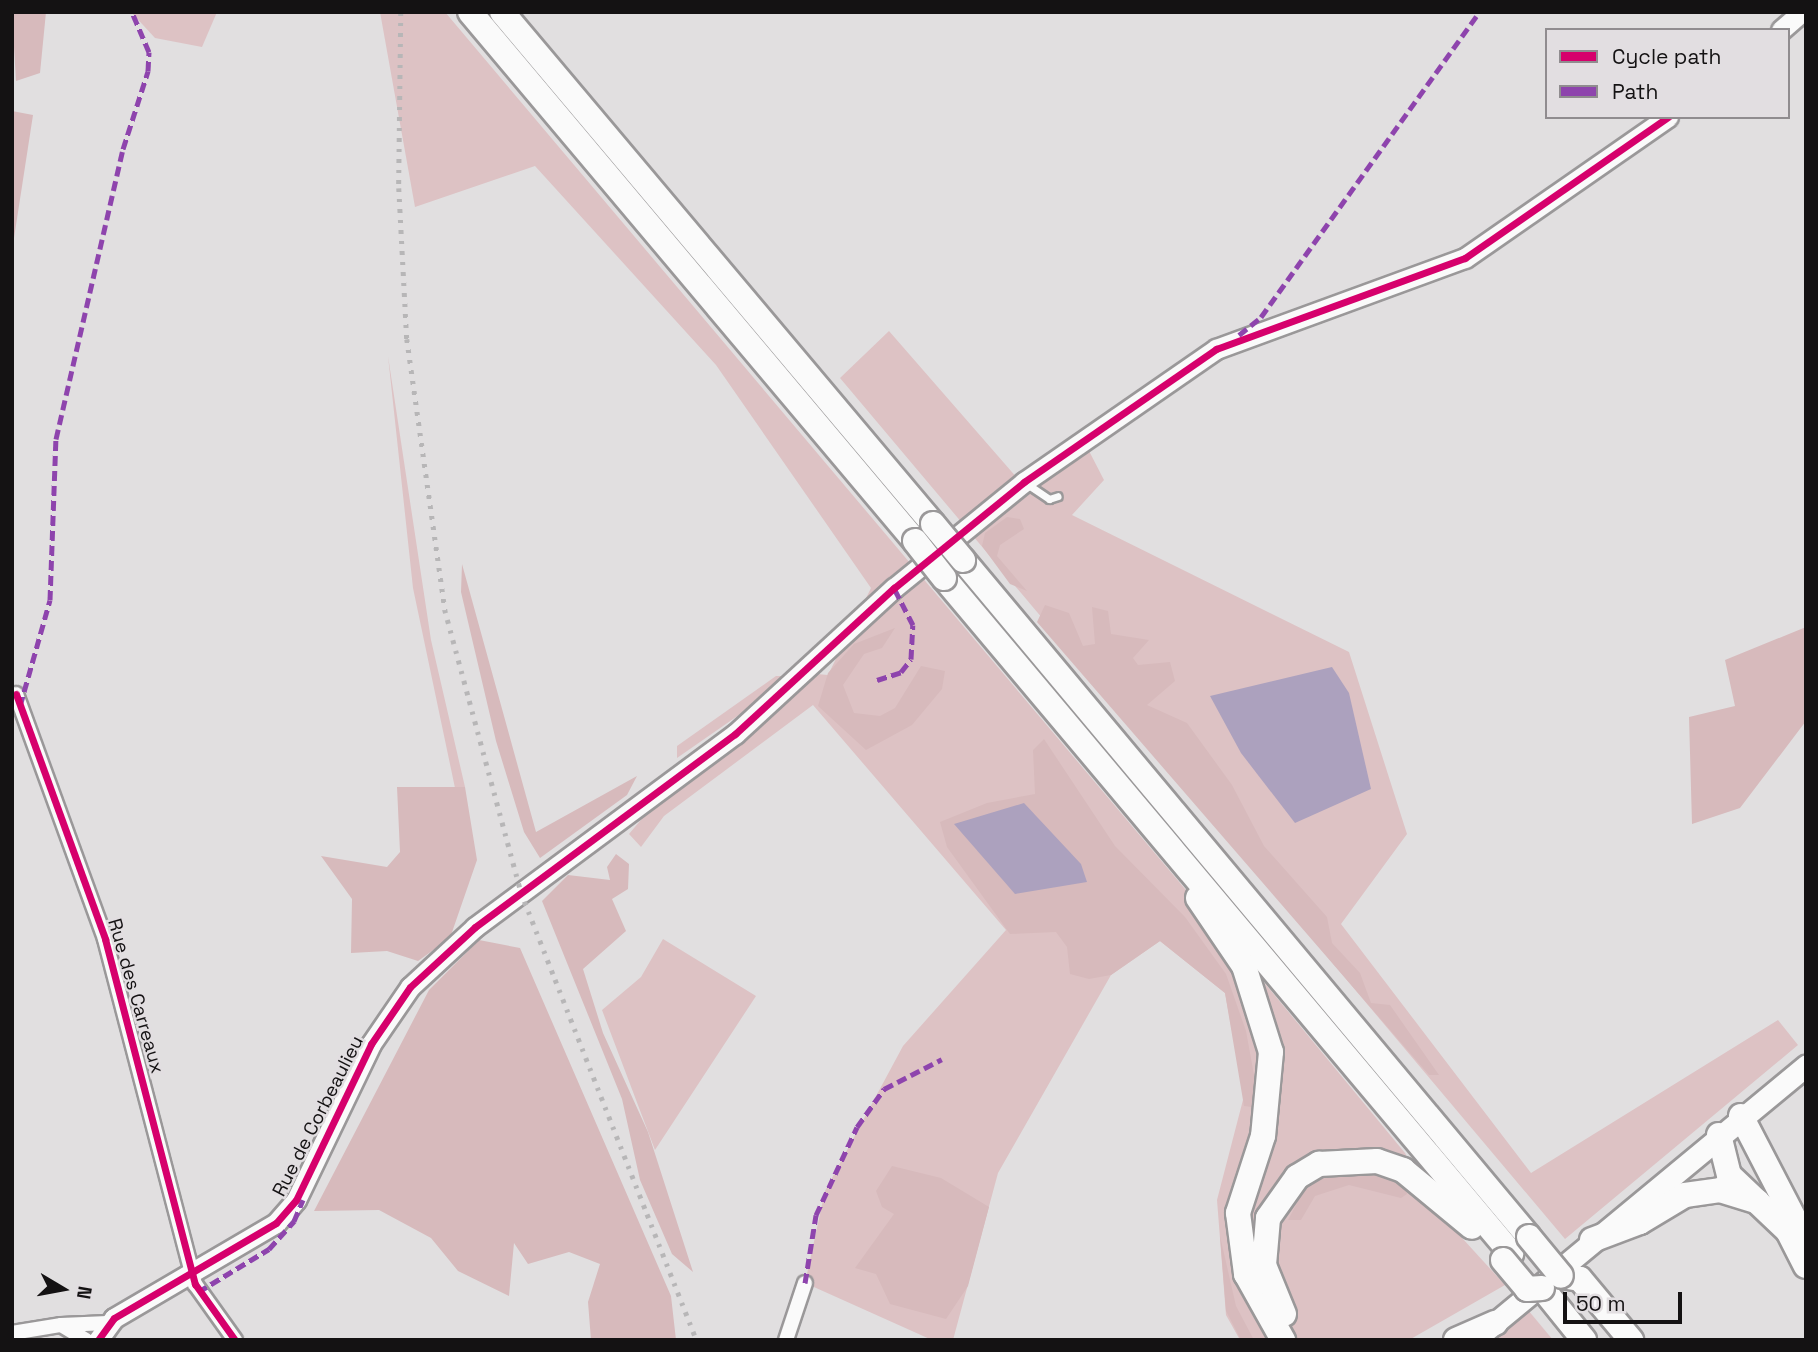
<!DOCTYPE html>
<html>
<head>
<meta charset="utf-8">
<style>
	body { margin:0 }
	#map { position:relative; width:1818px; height:1352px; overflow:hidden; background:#e1dfe0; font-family:"Space Grotesk",sans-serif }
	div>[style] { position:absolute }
	.green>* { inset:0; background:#ddc2c4 }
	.forest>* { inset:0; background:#d7babc }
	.water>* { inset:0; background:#aca1be }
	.roads { filter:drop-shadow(2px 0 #9a9899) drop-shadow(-2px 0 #9a9899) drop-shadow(0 2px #9a9899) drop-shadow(0 -2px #9a9899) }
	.lane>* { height:7px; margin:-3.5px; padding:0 3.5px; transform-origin:3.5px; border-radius:3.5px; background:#fafafa }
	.street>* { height:14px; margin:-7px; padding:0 7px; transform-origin:7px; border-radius:7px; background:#fafafa }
	.secondary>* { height:19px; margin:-9.5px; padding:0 9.5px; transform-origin:9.5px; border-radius:9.5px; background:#fafafa }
	.primary>* { height:21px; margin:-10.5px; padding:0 10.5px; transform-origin:10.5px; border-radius:10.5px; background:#fafafa }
	.highway>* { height:24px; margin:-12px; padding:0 12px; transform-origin:12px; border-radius:12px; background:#fafafa }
	.rail>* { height:4.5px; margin-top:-2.25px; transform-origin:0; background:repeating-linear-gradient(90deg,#b7b6b7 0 3.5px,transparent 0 10.5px) }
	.bridges { filter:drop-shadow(2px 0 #9a9899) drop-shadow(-2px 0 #9a9899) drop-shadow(0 2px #9a9899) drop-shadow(0 -2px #9a9899) }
	.highway-bridge>* { height:24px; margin:-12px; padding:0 12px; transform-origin:12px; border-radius:12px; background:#fafafa }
	.quiet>* { height:5px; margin-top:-2.5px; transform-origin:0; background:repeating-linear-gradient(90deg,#8e44ad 0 10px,transparent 0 15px) }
	.cycleway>* { height:7px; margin:-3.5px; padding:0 3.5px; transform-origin:3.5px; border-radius:3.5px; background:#d6006c }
	span { translate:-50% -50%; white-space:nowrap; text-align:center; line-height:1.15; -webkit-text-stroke:5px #e2dee1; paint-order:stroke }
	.street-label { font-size:19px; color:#141213 }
	.frame { position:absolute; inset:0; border:14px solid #141213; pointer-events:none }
	.legend { position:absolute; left:1545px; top:28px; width:245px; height:91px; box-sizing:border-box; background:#e2dee1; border:2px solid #908c8f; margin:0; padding:9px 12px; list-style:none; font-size:21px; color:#141213 }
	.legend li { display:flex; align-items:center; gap:14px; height:35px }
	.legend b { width:35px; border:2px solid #908c8f }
	.north { position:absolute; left:28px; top:1254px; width:70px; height:70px; -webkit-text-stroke:5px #e2dee1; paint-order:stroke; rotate:100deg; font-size:19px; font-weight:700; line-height:28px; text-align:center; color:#141213 }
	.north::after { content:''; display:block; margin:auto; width:24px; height:32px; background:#141213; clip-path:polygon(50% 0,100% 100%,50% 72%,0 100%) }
	.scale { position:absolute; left:1563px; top:1292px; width:119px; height:32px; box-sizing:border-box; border:4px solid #141213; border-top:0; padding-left:9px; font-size:21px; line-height:24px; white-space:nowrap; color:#141213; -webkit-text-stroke:5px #e2dee1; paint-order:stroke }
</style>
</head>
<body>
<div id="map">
	<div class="green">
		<div style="clip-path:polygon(131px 12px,217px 12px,202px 47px,155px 38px)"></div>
		<div style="clip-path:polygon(380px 12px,445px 12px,1272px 992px,1405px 1153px,1432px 1205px,1505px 1285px,1409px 1340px,1240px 1340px,1226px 1315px,1217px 1200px,1244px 1096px,1225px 993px,1160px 941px,1111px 975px,998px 1173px,953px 1340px,932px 1340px,805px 1283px,825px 1191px,903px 1046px,1006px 930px,813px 705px,664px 816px,641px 847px,629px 834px,651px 808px,817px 674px,828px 675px,871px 588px,716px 365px,535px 166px,415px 207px)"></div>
		<div style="clip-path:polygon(889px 331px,1025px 487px,1088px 449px,1104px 480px,1072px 515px,1349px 652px,1407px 834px,1341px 924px,1531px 1173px,1778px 1020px,1798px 1045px,1565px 1239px,840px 378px)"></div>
		<div style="clip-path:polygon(388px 356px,431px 640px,465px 787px,455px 788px,413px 588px)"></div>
		<div style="clip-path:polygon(776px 676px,784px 676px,782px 685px,677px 758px,677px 746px)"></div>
		<div style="clip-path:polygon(663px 939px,756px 996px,655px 1150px,602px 1010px,641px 977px)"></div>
		<div style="clip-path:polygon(1528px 1310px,1553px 1340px,1495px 1340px)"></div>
	</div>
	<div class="forest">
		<div style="clip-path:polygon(12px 12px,46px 12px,40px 73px,16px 81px)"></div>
		<div style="clip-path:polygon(12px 111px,33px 115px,12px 251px)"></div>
		<div style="clip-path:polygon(1007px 517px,1020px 519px,1024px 529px,1000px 545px,997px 556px,1027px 591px,1010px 584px,982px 546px,985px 533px)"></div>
		<div style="clip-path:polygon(462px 564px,536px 832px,637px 776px,627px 795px,540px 858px,524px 832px,496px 741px,461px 592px)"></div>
		<div style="clip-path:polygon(1045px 605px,1069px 613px,1083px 646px,1095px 644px,1092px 607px,1108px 611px,1111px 634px,1149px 640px,1133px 658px,1138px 665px,1170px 662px,1175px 681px,1147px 705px,1187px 723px,1232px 785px,1264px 846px,1327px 917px,1332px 943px,1360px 973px,1371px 1003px,1390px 1005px,1439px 1075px,1429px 1075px,1037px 622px)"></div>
		<div style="clip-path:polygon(1806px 627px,1806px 721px,1740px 808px,1692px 824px,1689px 717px,1735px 706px,1725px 660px)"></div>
		<div style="clip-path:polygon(895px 628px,882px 648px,864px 654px,843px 685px,854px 713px,880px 716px,895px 708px,921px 666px,945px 671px,942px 689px,912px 725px,866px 750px,818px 706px,828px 673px,854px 644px)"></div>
		<div style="clip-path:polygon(1044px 739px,1115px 846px,1185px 917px,1226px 974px,1246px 1031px,1256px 1086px,1252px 1107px,1244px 1106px,1225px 993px,1160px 941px,1111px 975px,1089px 979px,1070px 974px,1067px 947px,1056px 932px,1010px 934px,947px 847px,940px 822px,987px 803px,1035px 794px,1033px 750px)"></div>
		<div style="clip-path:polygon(397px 787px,465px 787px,477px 860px,450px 938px,418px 961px,387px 951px,351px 953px,352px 899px,321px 856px,387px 867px,400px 852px)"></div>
		<div style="clip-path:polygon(616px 854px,629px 864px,628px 889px,612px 899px,626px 931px,583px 969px,603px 1033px,648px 1132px,693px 1272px,672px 1254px,640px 1180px,622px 1099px,542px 901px,568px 875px,610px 880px,607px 867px)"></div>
		<div style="clip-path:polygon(479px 940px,520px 948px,671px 1296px,676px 1340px,591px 1340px,588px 1302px,600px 1264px,569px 1252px,528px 1264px,514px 1243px,509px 1296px,458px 1271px,431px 1238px,379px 1210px,314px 1211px,429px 990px)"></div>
		<div style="clip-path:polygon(892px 1166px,941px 1178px,989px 1207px,968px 1286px,946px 1319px,890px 1304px,876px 1274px,855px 1268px,894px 1214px,882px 1207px,876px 1191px)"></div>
		<div style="clip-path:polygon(1345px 1169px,1404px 1181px,1407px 1194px,1401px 1198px,1349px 1185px,1315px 1196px,1301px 1220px,1288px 1220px,1306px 1186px)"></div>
		<div style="clip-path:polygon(1220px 1236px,1236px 1306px,1254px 1340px,1241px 1340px,1226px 1311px)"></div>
	</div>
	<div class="water">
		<div style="clip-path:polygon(1332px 667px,1349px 693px,1371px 789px,1295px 823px,1241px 753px,1210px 696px)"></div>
		<div style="clip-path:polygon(1024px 803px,1081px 864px,1087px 882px,1015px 894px,954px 824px)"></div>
	</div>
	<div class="roads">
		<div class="lane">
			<div style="left:1027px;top:484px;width:27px;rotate:34deg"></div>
			<div style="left:1049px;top:499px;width:9px;rotate:-18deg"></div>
		</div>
		<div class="street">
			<div style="left:16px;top:694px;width:261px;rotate:70deg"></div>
			<div style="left:105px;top:939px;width:357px;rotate:75.4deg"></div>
			<div style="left:195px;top:1284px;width:69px;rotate:54.5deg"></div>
			<div style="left:12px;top:1333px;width:50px;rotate:-9.3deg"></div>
			<div style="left:86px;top:1340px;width:29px;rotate:-149deg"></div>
			<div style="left:61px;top:1325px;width:47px;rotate:-2.4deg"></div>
			<div style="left:786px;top:1340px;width:60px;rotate:-71.6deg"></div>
		</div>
		<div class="secondary">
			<div style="left:1781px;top:30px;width:28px;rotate:-41deg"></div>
			<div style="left:98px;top:1340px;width:27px;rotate:-54deg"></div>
			<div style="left:114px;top:1318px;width:188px;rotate:-30.4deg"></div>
			<div style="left:276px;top:1223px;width:30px;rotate:-49deg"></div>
			<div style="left:296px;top:1200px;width:173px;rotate:-64.3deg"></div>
			<div style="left:371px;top:1044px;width:69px;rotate:-55.6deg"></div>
			<div style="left:410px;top:987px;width:88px;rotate:-42.7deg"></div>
			<div style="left:475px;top:927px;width:324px;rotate:-36.6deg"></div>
			<div style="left:735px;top:734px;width:216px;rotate:-42.6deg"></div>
			<div style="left:894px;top:588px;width:168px;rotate:-39.2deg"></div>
			<div style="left:1024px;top:482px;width:234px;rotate:-34.7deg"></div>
			<div style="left:1216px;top:349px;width:265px;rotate:-20.1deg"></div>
			<div style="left:1465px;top:258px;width:247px;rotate:-34.8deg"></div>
		</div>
		<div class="primary">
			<div style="left:1484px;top:1332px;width:418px;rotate:-39.6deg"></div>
		</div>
		<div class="highway">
			<div style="left:470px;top:12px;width:691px;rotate:49.93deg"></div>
			<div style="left:502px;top:12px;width:669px;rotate:49.91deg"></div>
			<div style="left:963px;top:560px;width:882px;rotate:50.1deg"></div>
			<div style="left:944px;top:578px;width:882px;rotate:49.97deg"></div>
			<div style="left:1198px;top:898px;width:82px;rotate:55.9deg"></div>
			<div style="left:1244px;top:966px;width:90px;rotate:72.6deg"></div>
			<div style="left:1271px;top:1052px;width:84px;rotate:95.4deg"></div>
			<div style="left:1263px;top:1136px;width:81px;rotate:108deg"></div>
			<div style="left:1238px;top:1213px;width:62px;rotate:82.5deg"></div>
			<div style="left:1246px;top:1274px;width:76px;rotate:60.7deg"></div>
			<div style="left:1741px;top:1116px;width:128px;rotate:62.6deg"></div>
			<div style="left:1719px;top:1135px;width:41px;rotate:76deg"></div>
			<div style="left:1729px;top:1175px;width:81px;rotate:43.5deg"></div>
			<div style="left:1788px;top:1231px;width:39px;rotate:63deg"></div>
			<div style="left:1592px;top:1240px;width:51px;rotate:-20.6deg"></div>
			<div style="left:1640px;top:1222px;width:52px;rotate:-31deg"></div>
			<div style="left:1685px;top:1195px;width:35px;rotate:-8deg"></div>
			<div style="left:1720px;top:1190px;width:39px;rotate:17deg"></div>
			<div style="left:1561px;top:1276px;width:19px;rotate:9deg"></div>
			<div style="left:1580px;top:1279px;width:80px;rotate:50.1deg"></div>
			<div style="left:1542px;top:1288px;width:67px;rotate:51.1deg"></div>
			<div style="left:1284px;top:1314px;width:53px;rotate:-112.2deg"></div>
			<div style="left:1264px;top:1265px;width:47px;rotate:-85.1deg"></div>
			<div style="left:1268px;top:1218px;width:50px;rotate:-54.7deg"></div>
			<div style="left:1297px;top:1177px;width:26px;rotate:-31deg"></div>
			<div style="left:1319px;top:1164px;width:58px;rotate:-3deg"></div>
			<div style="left:1377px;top:1161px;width:28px;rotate:19deg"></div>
			<div style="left:1403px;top:1170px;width:89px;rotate:39.6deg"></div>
			<div style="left:1456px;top:1340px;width:43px;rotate:-23.6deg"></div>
		</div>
	</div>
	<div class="rail">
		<div style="left:401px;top:12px;width:176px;rotate:90.7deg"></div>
		<div style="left:399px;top:188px;width:151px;rotate:87deg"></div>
		<div style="left:407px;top:339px;width:274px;rotate:82deg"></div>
		<div style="left:445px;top:610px;width:292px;rotate:74.9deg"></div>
		<div style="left:521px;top:892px;width:481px;rotate:68.6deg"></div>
	</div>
	<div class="bridges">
		<div class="highway-bridge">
			<div style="left:933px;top:524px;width:47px;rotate:50.2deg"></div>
			<div style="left:915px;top:541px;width:47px;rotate:51.9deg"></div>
			<div style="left:1529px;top:1237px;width:50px;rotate:50.6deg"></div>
			<div style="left:1503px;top:1260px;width:38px;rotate:50deg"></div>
			<div style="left:1527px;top:1289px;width:15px;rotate:-4deg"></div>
		</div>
	</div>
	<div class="quiet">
		<div style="left:1239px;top:335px;width:28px;rotate:-39deg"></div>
		<div style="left:1261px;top:317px;width:375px;rotate:-54.4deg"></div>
		<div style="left:877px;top:680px;width:25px;rotate:-18deg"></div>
		<div style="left:901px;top:672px;width:16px;rotate:-52deg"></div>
		<div style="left:911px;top:659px;width:34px;rotate:-87deg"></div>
		<div style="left:913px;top:625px;width:42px;rotate:-117.2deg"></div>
		<div style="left:20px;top:706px;width:110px;rotate:-74.2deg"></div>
		<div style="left:50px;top:600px;width:161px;rotate:-87.9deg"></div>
		<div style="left:56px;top:439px;width:298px;rotate:-77deg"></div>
		<div style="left:123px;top:149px;width:82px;rotate:-72.2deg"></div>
		<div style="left:148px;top:71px;width:19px;rotate:-87deg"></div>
		<div style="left:149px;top:52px;width:43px;rotate:-113deg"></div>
		<div style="left:805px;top:1283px;width:69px;rotate:-80.8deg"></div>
		<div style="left:816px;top:1215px;width:97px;rotate:-65deg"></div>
		<div style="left:857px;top:1127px;width:47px;rotate:-54.6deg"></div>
		<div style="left:884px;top:1089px;width:65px;rotate:-27.3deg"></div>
		<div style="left:198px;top:1292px;width:83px;rotate:-31.2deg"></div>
		<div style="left:269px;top:1249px;width:38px;rotate:-48deg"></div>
		<div style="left:294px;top:1221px;width:23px;rotate:-67deg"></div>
	</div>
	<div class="cycleway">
		<div style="left:16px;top:694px;width:261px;rotate:70deg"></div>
		<div style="left:105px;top:939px;width:357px;rotate:75.4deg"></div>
		<div style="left:195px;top:1284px;width:69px;rotate:54.5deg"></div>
		<div style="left:98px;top:1340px;width:27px;rotate:-54deg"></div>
		<div style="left:114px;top:1318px;width:188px;rotate:-30.4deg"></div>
		<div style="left:276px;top:1223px;width:30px;rotate:-49deg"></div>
		<div style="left:296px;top:1200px;width:173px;rotate:-64.3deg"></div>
		<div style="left:371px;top:1044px;width:69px;rotate:-55.6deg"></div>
		<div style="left:410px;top:987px;width:88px;rotate:-42.7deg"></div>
		<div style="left:475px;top:927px;width:324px;rotate:-36.6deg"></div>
		<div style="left:735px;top:734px;width:216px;rotate:-42.6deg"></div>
		<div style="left:894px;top:588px;width:168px;rotate:-39.2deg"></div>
		<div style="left:1024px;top:482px;width:234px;rotate:-34.7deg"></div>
		<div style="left:1216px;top:349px;width:265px;rotate:-20.1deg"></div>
		<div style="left:1465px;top:258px;width:247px;rotate:-34.8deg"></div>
	</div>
	<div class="street-label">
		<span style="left:136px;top:996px;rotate:74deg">Rue des Carreaux</span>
		<span style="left:318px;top:1116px;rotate:-63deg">Rue de Corbeaulieu</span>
	</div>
	<div class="frame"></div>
	<ul class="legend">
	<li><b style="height:9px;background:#d6006c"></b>Cycle path</li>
	<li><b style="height:9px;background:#8e44ad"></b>Path</li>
	</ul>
	<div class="north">N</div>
	<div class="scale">50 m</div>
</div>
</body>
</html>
